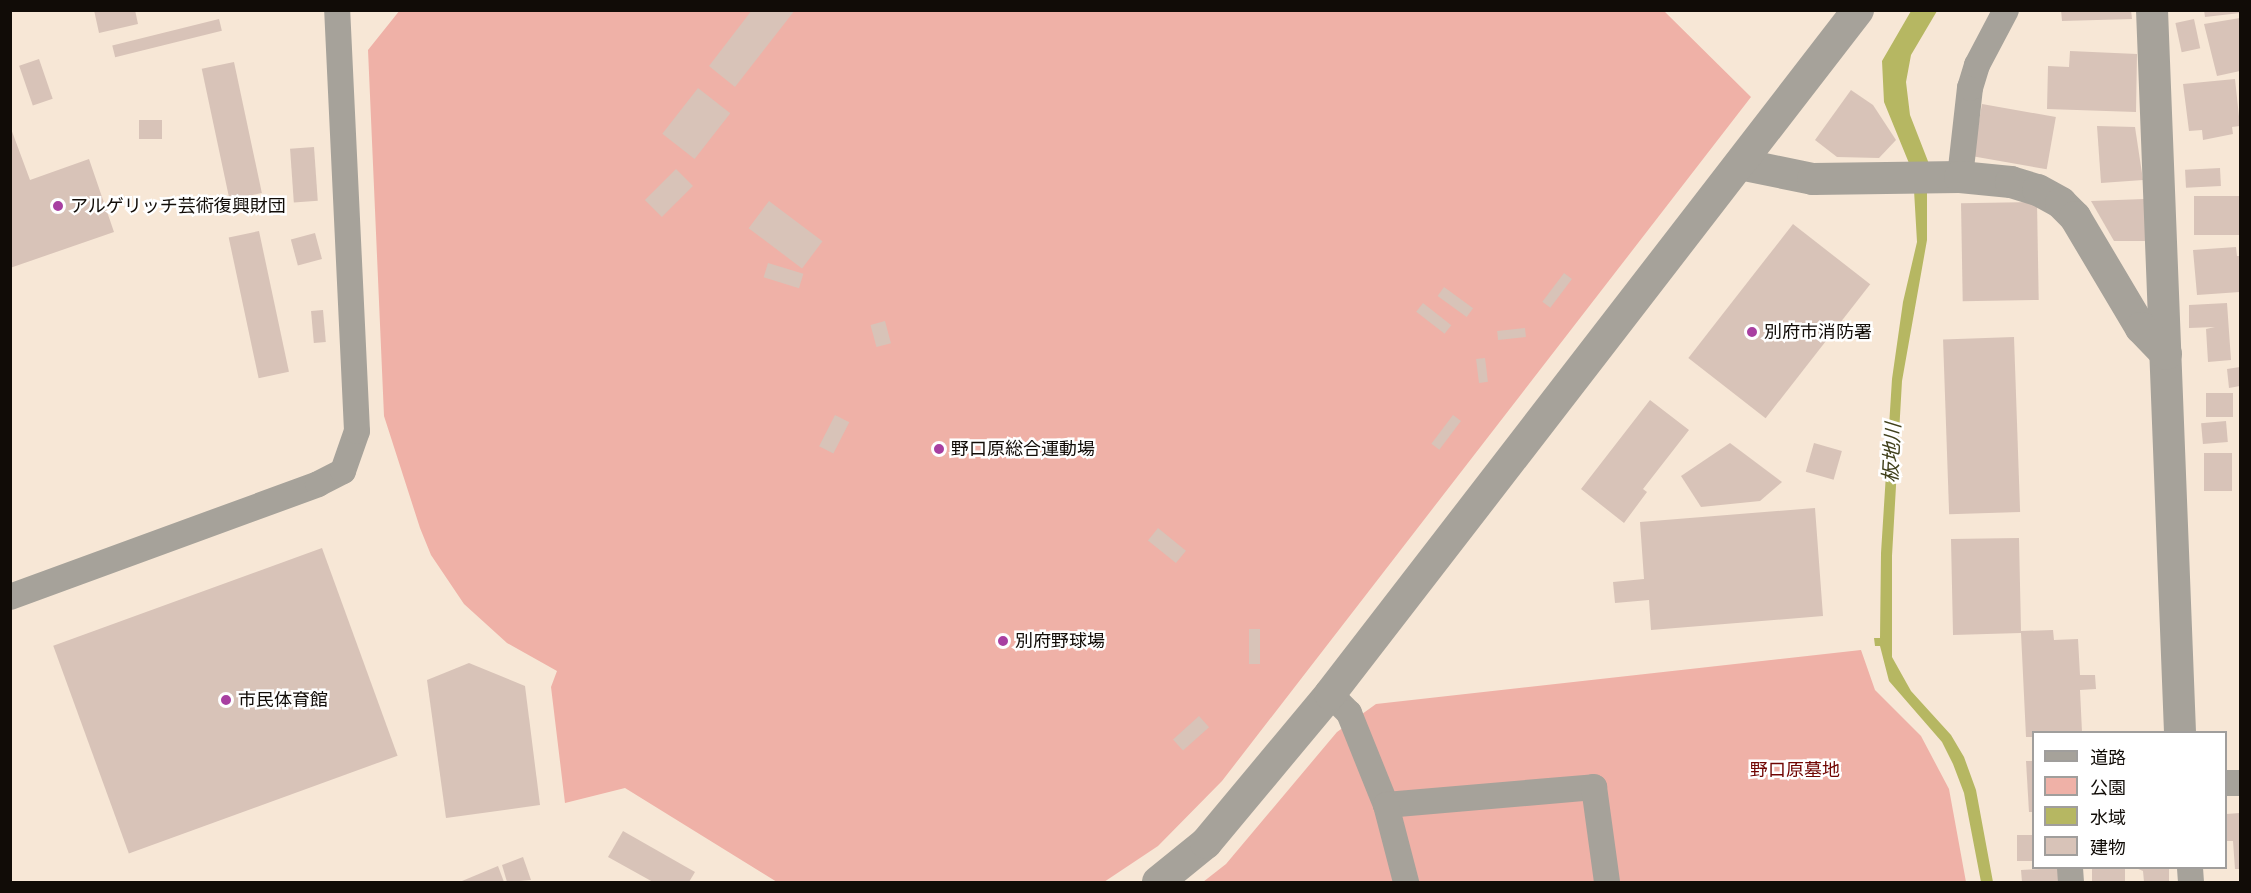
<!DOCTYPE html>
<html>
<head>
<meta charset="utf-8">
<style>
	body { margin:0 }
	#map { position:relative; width:2251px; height:893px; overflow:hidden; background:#f7e7d6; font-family:"Public Sans","Noto Sans JP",sans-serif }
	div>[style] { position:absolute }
	.green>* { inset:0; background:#efb1a7 }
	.water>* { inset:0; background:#b6b762 }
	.building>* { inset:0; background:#d8c3b8; transform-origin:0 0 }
	.minor>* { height:26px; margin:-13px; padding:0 13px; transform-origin:13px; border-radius:13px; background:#a6a29a }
	.tertiary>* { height:32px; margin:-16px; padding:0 16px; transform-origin:16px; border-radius:16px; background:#a6a29a }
	.dots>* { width:16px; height:16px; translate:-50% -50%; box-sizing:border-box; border:3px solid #fff; border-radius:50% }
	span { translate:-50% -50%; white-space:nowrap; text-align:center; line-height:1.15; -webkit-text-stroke:5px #fff; paint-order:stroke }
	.poi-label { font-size:18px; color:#110c07 }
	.left { translate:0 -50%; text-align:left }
	.park-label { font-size:18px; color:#700502 }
	.water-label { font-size:20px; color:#40401b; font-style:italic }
	.frame { position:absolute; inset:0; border:12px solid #110c07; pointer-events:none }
	.legend { position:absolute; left:2032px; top:731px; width:195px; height:138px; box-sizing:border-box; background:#fff; border:2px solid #a09e9c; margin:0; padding:8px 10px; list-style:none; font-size:18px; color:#110c07 }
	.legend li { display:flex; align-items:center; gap:12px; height:30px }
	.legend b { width:30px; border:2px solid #a09e9c }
</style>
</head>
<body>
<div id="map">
	<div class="green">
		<div style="clip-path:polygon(400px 10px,1663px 10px,1751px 97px,1222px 781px,1158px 846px,1104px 882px,777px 882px,625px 788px,565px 803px,551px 687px,557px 671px,507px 643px,464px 604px,431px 555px,420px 528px,384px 416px,368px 50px)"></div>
		<div style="clip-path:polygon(1861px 650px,1875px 690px,1921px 736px,1949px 789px,1966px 882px,1203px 882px,1226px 864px,1337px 732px,1376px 704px)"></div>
	</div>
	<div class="water">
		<div style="clip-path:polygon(1911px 11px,1937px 11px,1911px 55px,1906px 82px,1910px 115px,1931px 169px,1927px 187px,1927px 240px,1902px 381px,1892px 556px,1892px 657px,1911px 691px,1951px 735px,1964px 757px,1976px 790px,1993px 882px,1981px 882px,1964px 793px,1953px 764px,1942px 742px,1889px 681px,1880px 646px,1875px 646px,1874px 638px,1880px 638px,1881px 553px,1892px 379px,1903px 302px,1917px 242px,1913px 173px,1884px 102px,1882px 61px)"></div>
	</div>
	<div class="building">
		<div style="clip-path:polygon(94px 10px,135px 10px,138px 24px,99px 33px)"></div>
		<div style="clip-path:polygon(752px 10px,795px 10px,735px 87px,709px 66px)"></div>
		<div style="clip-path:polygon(2061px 10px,2131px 10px,2132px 19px,2062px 21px)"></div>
		<div style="clip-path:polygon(2204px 10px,2240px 10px,2240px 13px,2205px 17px)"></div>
		<div style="clip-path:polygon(2240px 18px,2240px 71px,2217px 76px,2204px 24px)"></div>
		<div style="left:219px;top:19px;width:12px;height:110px;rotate:76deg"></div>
		<div style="left:2194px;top:19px;width:30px;height:19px;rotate:78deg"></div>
		<div style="clip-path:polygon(2070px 51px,2137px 54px,2136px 112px,2047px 109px,2048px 66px,2069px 67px)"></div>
		<div style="left:39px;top:59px;width:42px;height:21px;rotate:71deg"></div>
		<div style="left:234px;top:62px;width:134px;height:33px;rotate:78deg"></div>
		<div style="clip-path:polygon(2235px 79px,2240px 126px,2232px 127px,2233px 134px,2203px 140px,2202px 130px,2189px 131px,2183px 84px)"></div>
		<div style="left:698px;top:88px;width:41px;height:58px;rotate:38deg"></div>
		<div style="clip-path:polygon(1851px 90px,1873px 105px,1896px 140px,1879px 158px,1837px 157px,1815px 140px)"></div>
		<div style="left:1982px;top:104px;width:75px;height:53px;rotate:10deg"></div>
		<div style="left:139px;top:120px;width:23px;height:19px"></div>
		<div style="clip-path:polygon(10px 126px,30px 180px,89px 159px,114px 232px,10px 268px)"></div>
		<div style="clip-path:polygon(2097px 126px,2135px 127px,2143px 180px,2101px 183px)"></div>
		<div style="left:314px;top:147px;width:54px;height:24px;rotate:86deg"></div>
		<div style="left:2220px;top:168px;width:18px;height:35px;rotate:87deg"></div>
		<div style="left:676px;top:169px;width:24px;height:44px;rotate:45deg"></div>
		<div style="left:2240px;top:196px;width:39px;height:46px;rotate:90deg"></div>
		<div style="clip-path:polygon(2144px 199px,2146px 241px,2114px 241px,2091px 201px)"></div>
		<div style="left:769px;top:201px;width:67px;height:34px;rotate:37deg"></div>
		<div style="left:2037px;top:202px;width:98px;height:76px;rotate:89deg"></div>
		<div style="left:1793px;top:224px;width:98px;height:170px;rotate:38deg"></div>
		<div style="left:259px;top:231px;width:144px;height:31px;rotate:78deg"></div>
		<div style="left:315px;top:233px;width:27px;height:25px;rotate:75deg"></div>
		<div style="clip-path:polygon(2236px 247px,2237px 256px,2240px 256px,2240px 292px,2197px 295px,2193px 250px)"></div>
		<div style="left:768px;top:263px;width:37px;height:15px;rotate:17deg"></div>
		<div style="left:1564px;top:273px;width:10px;height:36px;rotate:37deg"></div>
		<div style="left:1444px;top:287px;width:36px;height:11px;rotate:36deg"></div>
		<div style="left:1423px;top:303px;width:36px;height:11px;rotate:38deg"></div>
		<div style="clip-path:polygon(2227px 303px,2231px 360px,2208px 362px,2206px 329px,2215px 327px,2189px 328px,2189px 305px)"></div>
		<div style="left:323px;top:310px;width:32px;height:12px;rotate:85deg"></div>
		<div style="left:885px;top:321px;width:23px;height:15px;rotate:75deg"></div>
		<div style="left:1525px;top:328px;width:9px;height:28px;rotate:84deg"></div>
		<div style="left:2014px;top:337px;width:175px;height:71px;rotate:88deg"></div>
		<div style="left:1485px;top:358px;width:24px;height:9px;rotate:83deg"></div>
		<div style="clip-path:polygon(2240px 367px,2240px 386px,2229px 388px,2227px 369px)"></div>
		<div style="left:2206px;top:393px;width:27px;height:24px"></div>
		<div style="clip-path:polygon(1650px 400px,1689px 430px,1643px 489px,1647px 492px,1624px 523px,1581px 489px)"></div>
		<div style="left:835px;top:415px;width:16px;height:35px;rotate:27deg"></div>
		<div style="left:1453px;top:415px;width:10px;height:36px;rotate:37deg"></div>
		<div style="left:2226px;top:421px;width:21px;height:25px;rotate:85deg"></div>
		<div style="clip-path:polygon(1730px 443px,1782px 482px,1760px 501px,1701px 507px,1681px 476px)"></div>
		<div style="left:1814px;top:443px;width:29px;height:30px;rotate:16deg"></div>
		<div style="left:2204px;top:453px;width:28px;height:38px"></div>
		<div style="clip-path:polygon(1815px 508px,1823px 616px,1651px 630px,1649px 600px,1615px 603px,1613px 582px,1644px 579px,1640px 522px)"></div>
		<div style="left:1158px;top:528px;width:36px;height:16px;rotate:39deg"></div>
		<div style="clip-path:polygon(2019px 538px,2021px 631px,2053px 630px,2054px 640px,2078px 639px,2080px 675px,2095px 675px,2096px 689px,2080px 690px,2082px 732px,2034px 732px,2034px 737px,2026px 737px,2021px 633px,1953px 635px,1951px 539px)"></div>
		<div style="left:322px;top:548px;width:221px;height:286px;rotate:70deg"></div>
		<div style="left:1249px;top:629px;width:11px;height:35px"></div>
		<div style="clip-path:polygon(469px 663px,525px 686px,540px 805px,446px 818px,427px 680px)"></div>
		<div style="left:1199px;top:716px;width:15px;height:35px;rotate:48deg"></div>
		<div style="clip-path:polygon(2026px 761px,2034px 761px,2034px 812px,2029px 812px)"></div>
		<div style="clip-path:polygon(2240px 813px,2240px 869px,2235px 869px,2233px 841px,2226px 841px,2226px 814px)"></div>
		<div style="clip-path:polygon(623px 831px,695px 872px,689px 882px,653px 882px,608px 857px)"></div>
		<div style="left:2034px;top:835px;width:26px;height:17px;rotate:90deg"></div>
		<div style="clip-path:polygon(523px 857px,531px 880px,507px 882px,502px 865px)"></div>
		<div style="clip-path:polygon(498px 866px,504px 882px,462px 882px,462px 881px)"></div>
		<div style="clip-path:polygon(2058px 868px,2059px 882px,2022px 882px,2021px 870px)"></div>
		<div style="left:2092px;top:868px;width:33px;height:14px"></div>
		<div style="clip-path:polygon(2136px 868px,2169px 868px,2169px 882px,2144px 882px,2143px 871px)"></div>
	</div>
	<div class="minor">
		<div style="left:1960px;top:177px;width:90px;rotate:-83.6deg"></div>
		<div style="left:1970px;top:88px;width:24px;rotate:-73deg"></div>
		<div style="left:1977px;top:65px;width:62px;rotate:-62.2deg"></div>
		<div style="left:10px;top:597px;width:328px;rotate:-20.1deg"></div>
		<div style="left:318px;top:484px;width:28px;rotate:-27deg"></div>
		<div style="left:343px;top:471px;width:42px;rotate:-70.7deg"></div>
		<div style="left:357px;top:431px;width:421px;rotate:-92.7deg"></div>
		<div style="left:1330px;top:694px;width:27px;rotate:45deg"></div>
		<div style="left:1349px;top:713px;width:99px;rotate:68.1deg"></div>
		<div style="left:1386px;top:805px;width:209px;rotate:-4.9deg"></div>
		<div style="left:1594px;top:787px;width:96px;rotate:82.2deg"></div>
		<div style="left:2226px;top:783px;width:14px"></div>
		<div style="left:1386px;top:805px;width:80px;rotate:75.4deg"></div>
		<div style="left:2070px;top:868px;width:14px;rotate:86deg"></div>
		<div style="left:2190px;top:868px;width:14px;rotate:86deg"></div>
	</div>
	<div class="tertiary">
		<div style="left:2152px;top:10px;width:723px;rotate:87.78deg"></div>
		<div style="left:1740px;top:164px;width:75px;rotate:11.6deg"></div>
		<div style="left:1813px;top:179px;width:147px;rotate:-0.8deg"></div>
		<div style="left:1960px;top:177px;width:51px;rotate:5.6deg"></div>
		<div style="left:2011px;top:182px;width:28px;rotate:17deg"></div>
		<div style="left:2038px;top:190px;width:26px;rotate:29deg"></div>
		<div style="left:2061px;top:203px;width:20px;rotate:45deg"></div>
		<div style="left:2075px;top:217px;width:129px;rotate:59.3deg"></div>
		<div style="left:2141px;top:328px;width:36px;rotate:46deg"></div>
		<div style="left:1158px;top:882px;width:62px;rotate:-39.1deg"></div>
		<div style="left:1206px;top:843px;width:194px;rotate:-50.2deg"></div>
		<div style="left:1330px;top:694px;width:864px;rotate:-52.33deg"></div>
	</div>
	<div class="dots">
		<div style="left:58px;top:206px;background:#a83fa1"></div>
		<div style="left:1752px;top:332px;background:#a83fa1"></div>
		<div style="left:939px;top:449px;background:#a83fa1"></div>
		<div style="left:1003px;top:641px;background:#a83fa1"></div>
		<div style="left:226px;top:700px;background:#a83fa1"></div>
	</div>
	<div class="poi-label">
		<span class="left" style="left:70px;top:206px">アルゲリッチ芸術復興財団</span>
		<span class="left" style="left:1764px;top:332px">別府市消防署</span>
		<span class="left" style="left:951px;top:449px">野口原総合運動場</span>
		<span class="left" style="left:1015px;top:641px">別府野球場</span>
		<span class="left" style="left:238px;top:700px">市民体育館</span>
	</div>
	<div class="park-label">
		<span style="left:1795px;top:770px">野口原墓地</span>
	</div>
	<div class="water-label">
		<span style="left:1892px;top:453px;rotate:-87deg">板地川</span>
	</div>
	<div class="frame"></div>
	<ul class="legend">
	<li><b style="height:8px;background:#a6a29a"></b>道路</li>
	<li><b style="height:16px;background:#efb1a7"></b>公園</li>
	<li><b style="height:16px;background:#b6b762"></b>水域</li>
	<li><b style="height:16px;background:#d8c3b8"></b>建物</li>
	</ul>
</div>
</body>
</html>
